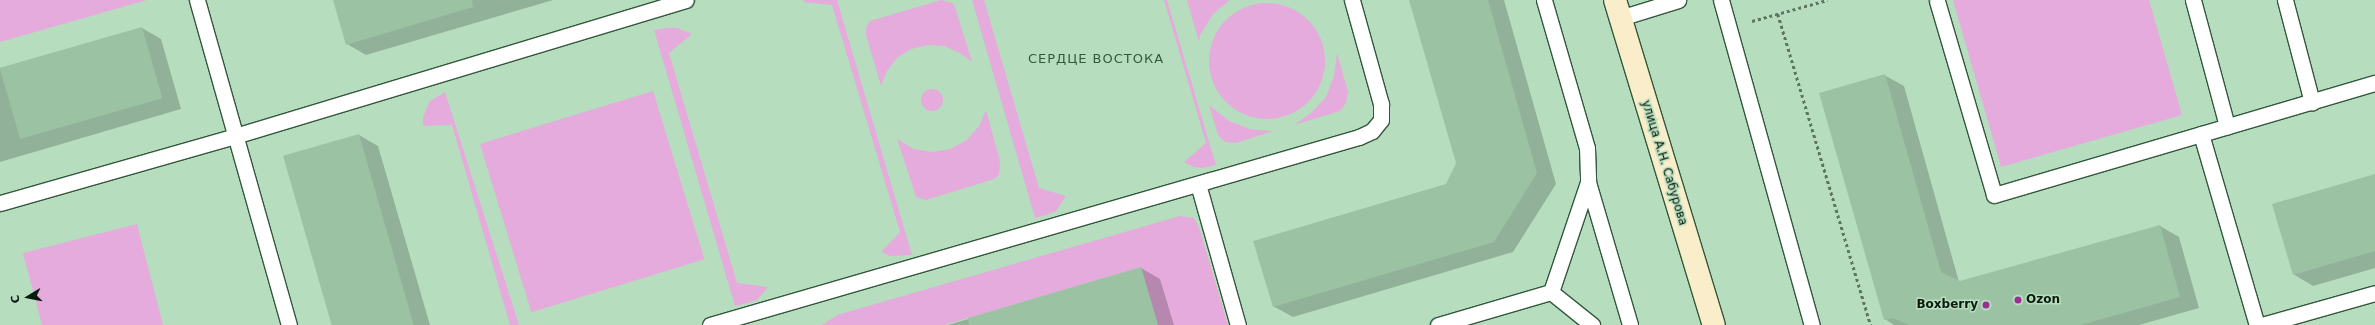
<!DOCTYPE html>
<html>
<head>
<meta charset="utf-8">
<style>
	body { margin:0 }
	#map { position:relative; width:2375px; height:325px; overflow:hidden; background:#b6debe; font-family:"DejaVu Sans",sans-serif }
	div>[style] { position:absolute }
	.green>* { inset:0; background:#e4abdc; transform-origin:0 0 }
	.round { border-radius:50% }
	.shadow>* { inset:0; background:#0003 }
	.building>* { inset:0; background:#9bc2a3; transform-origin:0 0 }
	.path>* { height:2.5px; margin-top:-1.25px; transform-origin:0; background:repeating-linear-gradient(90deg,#5b7561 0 3px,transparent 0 6px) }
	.roads { filter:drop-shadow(1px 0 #33573c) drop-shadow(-1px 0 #33573c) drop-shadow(0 1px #33573c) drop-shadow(0 -1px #33573c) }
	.lane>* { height:15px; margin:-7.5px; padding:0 7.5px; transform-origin:7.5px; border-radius:7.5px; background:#fff }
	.secondary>* { height:22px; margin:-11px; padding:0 11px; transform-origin:11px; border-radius:11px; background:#f9edca }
	.dots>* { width:11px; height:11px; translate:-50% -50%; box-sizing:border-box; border:2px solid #b6debe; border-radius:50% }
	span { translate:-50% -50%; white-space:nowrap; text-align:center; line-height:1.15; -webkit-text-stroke:3px #b6debe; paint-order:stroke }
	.street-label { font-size:12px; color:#0b1a0f }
	.poi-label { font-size:12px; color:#0b1a0f; font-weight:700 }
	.left { translate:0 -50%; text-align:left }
	.right { translate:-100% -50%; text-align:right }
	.neighbourhood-label { font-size:13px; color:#34583d; letter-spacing:1px }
	.north { position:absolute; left:8px; top:277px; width:40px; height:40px; -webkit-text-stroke:3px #b6debe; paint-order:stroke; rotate:260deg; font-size:11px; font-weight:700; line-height:16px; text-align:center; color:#0b1a0f }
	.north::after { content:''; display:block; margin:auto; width:14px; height:18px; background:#0b1a0f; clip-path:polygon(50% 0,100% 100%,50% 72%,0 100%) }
</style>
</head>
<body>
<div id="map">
	<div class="green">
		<div style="clip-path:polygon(0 0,147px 0,0 42px)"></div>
		<div style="clip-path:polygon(804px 0,837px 0,912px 255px,890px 256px,881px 252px,900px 232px,832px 5px,803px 2px)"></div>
		<div style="clip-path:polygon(941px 0,953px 3px,956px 10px,972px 62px,960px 53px,944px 46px,928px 45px,911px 49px,897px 58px,887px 71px,881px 86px,866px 35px,866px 28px,870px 21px)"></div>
		<div style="clip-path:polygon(972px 0,984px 0,1039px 188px,1066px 196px,1056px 211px,1046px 215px,1035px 218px)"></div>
		<div style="clip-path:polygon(1164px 0,1167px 0,1216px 165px,1203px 168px,1193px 167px,1184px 162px,1206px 143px)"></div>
		<div style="clip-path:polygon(1187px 0,1230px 0,1213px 14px,1200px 35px,1199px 42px)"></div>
		<div style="clip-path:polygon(1953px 0,2149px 0,2182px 115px,2001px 167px)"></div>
		<div class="round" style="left:1209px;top:3px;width:116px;height:116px"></div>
		<div style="clip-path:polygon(667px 28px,677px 28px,692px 34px,669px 53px,737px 283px,768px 287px,757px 300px,747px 303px,735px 306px,654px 30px)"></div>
		<div style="clip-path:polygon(1337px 53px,1348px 92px,1346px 103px,1340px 111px,1294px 125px,1311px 113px,1326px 97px,1334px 76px)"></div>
		<div class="round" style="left:921px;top:89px;width:22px;height:22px"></div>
		<div style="left:653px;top:91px;width:176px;height:181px;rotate:73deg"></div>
		<div style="clip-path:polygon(445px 92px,519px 325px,510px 325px,452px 125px,423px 126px,423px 117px,430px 101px)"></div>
		<div style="clip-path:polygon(1209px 105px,1229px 121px,1250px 129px,1273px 131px,1236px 143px,1225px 142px,1218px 135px)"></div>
		<div style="clip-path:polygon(986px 110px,1000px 161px,999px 175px,994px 179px,926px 200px,916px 197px,897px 139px,914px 149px,932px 152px,950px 149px,967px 140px,979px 126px)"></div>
		<div style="clip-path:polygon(1180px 216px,1194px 218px,1199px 227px,1228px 325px,1158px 325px,1141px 267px,944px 325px,822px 325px,837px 315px)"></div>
		<div style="clip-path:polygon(137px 224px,163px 325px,42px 325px,23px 253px)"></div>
	</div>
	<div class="shadow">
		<div style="clip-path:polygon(334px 0,553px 0,366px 55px,347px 44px)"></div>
		<div style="clip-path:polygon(1410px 0,1504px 0,1556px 184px,1513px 252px,1293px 317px,1273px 306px,1447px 185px,1457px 163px)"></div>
		<div style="clip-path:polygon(142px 28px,161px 39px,181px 109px,0 162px,0 69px)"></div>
		<div style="clip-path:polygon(1884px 75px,1904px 86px,1959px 282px,2160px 226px,2179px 237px,2199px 308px,2139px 325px,1894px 325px,1885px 319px)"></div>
		<div style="clip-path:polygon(359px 135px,378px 146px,430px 325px,334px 325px)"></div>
		<div style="clip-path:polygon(2375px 176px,2375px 268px,2313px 286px,2293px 274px)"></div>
		<div style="clip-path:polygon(1141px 268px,1160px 279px,1174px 325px,948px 325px)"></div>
	</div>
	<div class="building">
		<div style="clip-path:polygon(333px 0,472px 0,473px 7px,346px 45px)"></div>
		<div style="clip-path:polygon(1409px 0,1488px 0,1537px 173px,1494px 242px,1273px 307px,1253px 241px,1446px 184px,1456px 163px)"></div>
		<div style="left:142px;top:27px;width:74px;height:148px;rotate:74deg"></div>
		<div style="clip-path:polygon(1885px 74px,1941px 272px,1960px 281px,2160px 225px,2180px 297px,2081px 325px,1909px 325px,1893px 318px,1884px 320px,1819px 93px)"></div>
		<div style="left:359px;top:134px;width:199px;height:79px;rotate:74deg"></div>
		<div style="clip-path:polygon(2375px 174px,2375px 251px,2293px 275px,2272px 204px)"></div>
		<div style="clip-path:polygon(1141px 267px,1158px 325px,969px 325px,968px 318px)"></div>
	</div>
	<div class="path">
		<div style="left:1778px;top:14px;width:325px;rotate:73.4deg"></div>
		<div style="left:1752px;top:21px;width:78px;rotate:-15.6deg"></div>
	</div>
	<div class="roads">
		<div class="lane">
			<div style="left:197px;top:0;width:338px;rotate:74.2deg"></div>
			<div style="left:1544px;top:0;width:154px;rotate:73.8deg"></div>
			<div style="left:1587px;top:148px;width:34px;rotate:88deg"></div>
			<div style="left:1588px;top:182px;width:149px;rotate:73.6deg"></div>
			<div style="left:1721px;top:0;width:337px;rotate:74.4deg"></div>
			<div style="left:2193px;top:0;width:131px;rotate:74.9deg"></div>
			<div style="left:2285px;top:0;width:106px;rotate:75.2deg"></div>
			<div style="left:1937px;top:1px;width:202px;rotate:73.6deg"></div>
			<div style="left:1994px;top:195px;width:397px;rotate:-16.4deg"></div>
			<div style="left:1620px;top:18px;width:61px;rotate:-17.2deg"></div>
			<div style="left:2201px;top:134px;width:199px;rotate:73.7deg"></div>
			<div style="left:1198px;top:184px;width:147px;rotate:74.2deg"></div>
			<div style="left:0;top:203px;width:244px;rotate:-15.9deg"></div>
			<div style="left:235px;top:136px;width:471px;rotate:-16.8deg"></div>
			<div style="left:1551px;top:292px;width:116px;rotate:-71.4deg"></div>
			<div style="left:1551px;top:292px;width:53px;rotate:38.8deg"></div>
			<div style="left:710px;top:325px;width:676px;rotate:-16.16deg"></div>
			<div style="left:1359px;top:137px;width:14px;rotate:-25deg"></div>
			<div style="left:1372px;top:131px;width:14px;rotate:-51deg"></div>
			<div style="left:1381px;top:120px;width:16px;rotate:-90deg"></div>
			<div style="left:1381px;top:104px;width:108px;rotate:-105.6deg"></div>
			<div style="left:1438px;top:325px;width:118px;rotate:-16.3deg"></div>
			<div style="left:2262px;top:325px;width:117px;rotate:-15.8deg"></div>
		</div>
		<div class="secondary">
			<div style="left:1615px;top:0;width:340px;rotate:73.1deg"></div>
		</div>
	</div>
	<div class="dots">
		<div style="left:2018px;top:300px;background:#9a3092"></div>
		<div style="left:1986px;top:305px;background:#9a3092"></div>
	</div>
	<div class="street-label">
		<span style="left:1664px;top:163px;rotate:73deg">улица А.Н. Сабурова</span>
	</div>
	<div class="poi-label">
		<span class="left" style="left:2026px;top:300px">Ozon</span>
		<span class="right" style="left:1978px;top:305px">Boxberry</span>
	</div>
	<div class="neighbourhood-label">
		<span style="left:1096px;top:59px">СЕРДЦЕ ВОСТОКА</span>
	</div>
	<div class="north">С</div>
</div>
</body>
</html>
